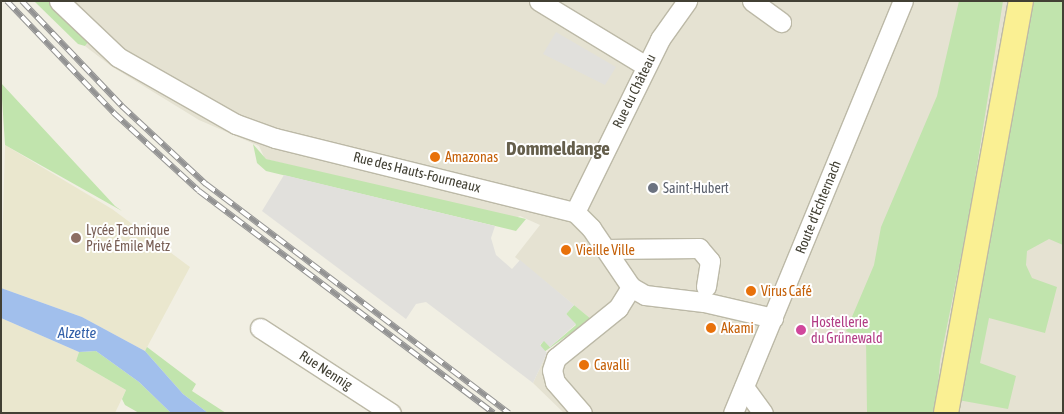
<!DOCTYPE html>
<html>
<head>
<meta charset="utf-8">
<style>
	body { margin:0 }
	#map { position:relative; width:1064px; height:414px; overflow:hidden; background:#f1efe3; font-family:"Asap Condensed",sans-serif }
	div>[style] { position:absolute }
	.residential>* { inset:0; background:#e5e2d2 }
	.education>* { inset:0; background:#eae7ce }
	.green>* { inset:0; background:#c1e4ad }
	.parking>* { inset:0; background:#e1e0dc }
	.water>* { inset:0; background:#a1bfec }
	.roads { filter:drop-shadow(1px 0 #bcb9a7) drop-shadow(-1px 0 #bcb9a7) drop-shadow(0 1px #bcb9a7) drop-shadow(0 -1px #bcb9a7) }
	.minor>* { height:19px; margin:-9.5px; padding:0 9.5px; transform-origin:9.5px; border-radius:9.5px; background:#fff }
	.major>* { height:24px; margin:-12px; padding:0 12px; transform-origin:12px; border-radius:12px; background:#faf093 }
	.rail>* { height:5.5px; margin-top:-2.75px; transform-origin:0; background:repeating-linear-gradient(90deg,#fff 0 11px,#939393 0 22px); box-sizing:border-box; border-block:1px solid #939393 }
	.dots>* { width:14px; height:14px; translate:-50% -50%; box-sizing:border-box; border:2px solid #fff; border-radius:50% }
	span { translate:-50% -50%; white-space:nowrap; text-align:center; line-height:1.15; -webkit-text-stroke:4px #fff; paint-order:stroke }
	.street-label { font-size:14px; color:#424034 }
	.food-label { font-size:14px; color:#c56008 }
	.left { translate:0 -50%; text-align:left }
	.worship-label { font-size:14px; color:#5b616d }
	.education-label { font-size:14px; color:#785e54 }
	.hotel-label { font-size:14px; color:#b23c85 }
	.water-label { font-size:15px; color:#3260a9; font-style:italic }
	.district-label { font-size:19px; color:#655f4c; font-weight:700 }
	.frame { position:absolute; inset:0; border:2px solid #424034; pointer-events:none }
</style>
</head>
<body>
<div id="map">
	<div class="residential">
		<div style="clip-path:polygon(59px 1px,1063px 1px,1063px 413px,564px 413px,533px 383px,547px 353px,591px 319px,515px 257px,540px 225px,520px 216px,513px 219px,265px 159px,259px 146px,199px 120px,111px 66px,85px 46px,93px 36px)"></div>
	</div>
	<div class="education">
		<div style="clip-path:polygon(5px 145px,112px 209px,190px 267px,145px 351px,82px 317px,1px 288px)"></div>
		<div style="clip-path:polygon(1px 318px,79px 352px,76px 361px,126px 390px,115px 413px,1px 413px)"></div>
	</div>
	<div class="green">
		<div style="clip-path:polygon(34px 1px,59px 1px,93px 36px,85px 46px,78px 44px)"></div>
		<div style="clip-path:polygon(959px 1px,1003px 1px,969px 217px,940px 361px,936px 413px,867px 413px,866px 339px,846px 331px,874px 265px,881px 227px,937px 96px)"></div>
		<div style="clip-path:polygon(1034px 1px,1063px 1px,1063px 245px,1049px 239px,1027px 251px,1026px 265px,1032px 278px,1057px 287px,1045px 333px,989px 318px,980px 363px,1016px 376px,1008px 409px,958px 400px)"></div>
		<div style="clip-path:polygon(1px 83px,115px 206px,122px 211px,5px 145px)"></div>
		<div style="clip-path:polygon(253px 144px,266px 159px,526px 219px,516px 231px,266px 171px,257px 163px)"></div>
		<div style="clip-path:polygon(574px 305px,591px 319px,544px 352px,540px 346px,544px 340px,550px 347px,576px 325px,566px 314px)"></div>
		<div style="clip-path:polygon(147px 347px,196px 384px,192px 391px,226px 413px,208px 413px,183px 394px,145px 351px)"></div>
		<div style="clip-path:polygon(96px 351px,139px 382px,171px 413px,139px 413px,125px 405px,122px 399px,126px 390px,76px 361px,79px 352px)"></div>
	</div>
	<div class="parking">
		<div style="clip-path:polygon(556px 32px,616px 67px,605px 85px,543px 54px)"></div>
		<div style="clip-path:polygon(284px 175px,495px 226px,491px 238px,496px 255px,512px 269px,520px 260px,574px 305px,566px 314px,576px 324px,550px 347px,544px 341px,540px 345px,547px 353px,533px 383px,426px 302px,416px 304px,406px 319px,262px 211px)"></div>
	</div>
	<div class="water">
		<div style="clip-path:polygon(1px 288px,82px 317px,145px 351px,183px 394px,208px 413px,171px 413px,139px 382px,96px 351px,79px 352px,1px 318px)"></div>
	</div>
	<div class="roads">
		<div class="minor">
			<div style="left:59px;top:1px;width:81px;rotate:43.5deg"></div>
			<div style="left:118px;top:57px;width:136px;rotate:29.6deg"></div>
			<div style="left:236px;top:124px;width:41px;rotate:19.7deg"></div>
			<div style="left:275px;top:138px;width:309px;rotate:13.9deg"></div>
			<div style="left:575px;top:212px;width:23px;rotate:45deg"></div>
			<div style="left:591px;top:228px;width:71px;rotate:55.9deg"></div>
			<div style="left:631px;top:287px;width:16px;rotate:30deg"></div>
			<div style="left:645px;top:295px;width:59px;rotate:6.8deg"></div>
			<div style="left:704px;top:302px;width:71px;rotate:13.1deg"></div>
			<div style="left:539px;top:1px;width:125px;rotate:31.3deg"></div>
			<div style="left:752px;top:1px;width:36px;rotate:36deg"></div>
			<div style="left:575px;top:212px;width:193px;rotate:-63.8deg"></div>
			<div style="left:660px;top:39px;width:47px;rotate:-54.6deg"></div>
			<div style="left:606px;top:249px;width:93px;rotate:-0.6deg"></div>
			<div style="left:699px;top:248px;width:17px;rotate:50deg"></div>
			<div style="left:710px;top:261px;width:26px;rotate:99deg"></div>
			<div style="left:260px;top:328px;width:156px;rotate:33deg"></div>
			<div style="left:744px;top:387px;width:32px;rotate:54deg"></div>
			<div style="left:582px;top:413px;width:41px;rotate:-131.1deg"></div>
			<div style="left:555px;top:382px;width:12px;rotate:-104deg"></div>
			<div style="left:552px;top:370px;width:13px;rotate:-72deg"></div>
			<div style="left:556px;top:358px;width:80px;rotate:-38.9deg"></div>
			<div style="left:618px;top:308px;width:25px;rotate:-58deg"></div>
			<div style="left:733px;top:413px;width:446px;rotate:-67.6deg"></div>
		</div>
		<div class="major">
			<div style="left:946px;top:413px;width:419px;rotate:-79.7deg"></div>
		</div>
	</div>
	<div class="rail">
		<div style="left:7px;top:1px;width:155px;rotate:46.3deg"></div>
		<div style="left:114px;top:113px;width:115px;rotate:42.5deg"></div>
		<div style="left:199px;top:191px;width:369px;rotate:37deg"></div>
		<div style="left:22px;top:1px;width:145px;rotate:46.4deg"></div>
		<div style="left:122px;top:106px;width:115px;rotate:42.9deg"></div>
		<div style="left:206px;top:184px;width:380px;rotate:37.1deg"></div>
	</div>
	<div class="dots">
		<div style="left:435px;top:157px;background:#e8710a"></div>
		<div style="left:653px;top:188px;background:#6b7280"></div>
		<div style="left:76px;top:238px;background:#8d6e63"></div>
		<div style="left:566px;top:250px;background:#e8710a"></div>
		<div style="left:751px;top:291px;background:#e8710a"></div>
		<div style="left:711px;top:328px;background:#e8710a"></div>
		<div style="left:801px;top:330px;background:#d1479c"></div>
		<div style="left:584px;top:365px;background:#e8710a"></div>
	</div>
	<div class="street-label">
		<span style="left:634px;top:91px;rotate:-64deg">Rue du Château</span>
		<span style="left:417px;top:172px;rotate:14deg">Rue des Hauts-Fourneaux</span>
		<span style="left:818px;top:207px;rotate:-68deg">Route d'Echternach</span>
		<span style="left:326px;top:370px;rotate:33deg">Rue Nennig</span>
	</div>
	<div class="food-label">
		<span class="left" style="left:445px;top:157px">Amazonas</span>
		<span class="left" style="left:576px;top:250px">Vieille Ville</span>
		<span class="left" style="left:761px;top:291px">Virus Café</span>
		<span class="left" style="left:721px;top:328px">Akami</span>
		<span class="left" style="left:594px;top:365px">Cavalli</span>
	</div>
	<div class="worship-label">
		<span class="left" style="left:663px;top:188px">Saint-Hubert</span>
	</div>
	<div class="education-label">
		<span class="left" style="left:86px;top:238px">Lycée Technique<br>Privé Émile Metz</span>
	</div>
	<div class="hotel-label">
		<span class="left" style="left:811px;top:330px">Hostellerie<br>du Grünewald</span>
	</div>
	<div class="water-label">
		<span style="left:77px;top:333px">Alzette</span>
	</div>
	<div class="district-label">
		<span style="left:558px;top:149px">Dommeldange</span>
	</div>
	<div class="frame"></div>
</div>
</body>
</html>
